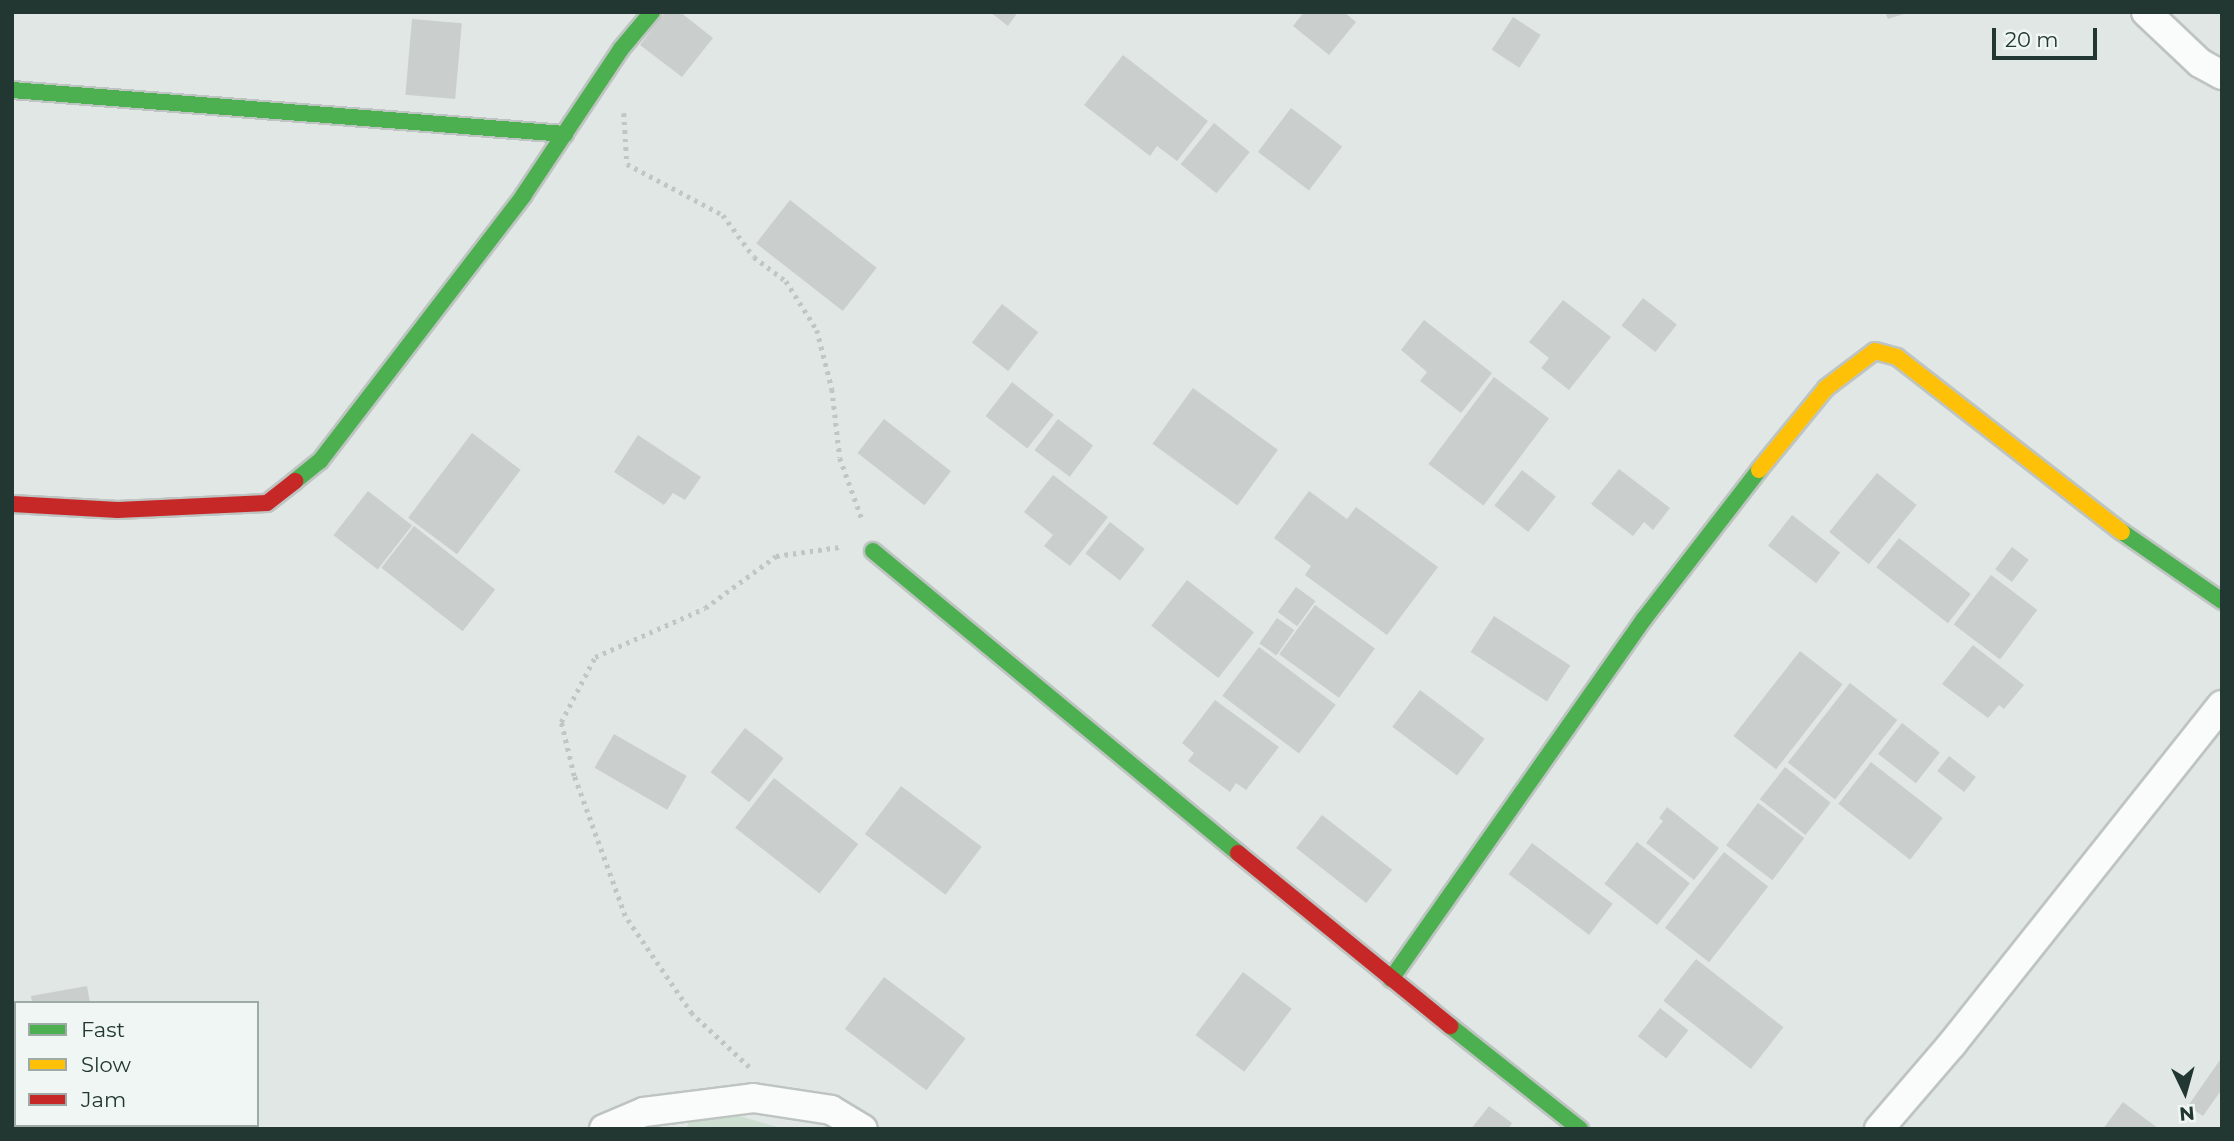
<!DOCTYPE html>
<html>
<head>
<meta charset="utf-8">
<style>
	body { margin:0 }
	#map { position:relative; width:2234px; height:1141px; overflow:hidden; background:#e1e7e4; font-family:Montserrat,sans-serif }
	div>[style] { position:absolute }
	.green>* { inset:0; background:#ccdfd1 }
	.building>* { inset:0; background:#cacfcd; transform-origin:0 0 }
	.path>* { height:4.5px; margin-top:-2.25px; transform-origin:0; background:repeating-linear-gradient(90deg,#bfc7c4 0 3.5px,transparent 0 8.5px) }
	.roads { filter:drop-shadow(2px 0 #bec4c1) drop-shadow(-2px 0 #bec4c1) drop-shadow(0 2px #bec4c1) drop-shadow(0 -2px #bec4c1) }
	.street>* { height:28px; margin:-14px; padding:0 14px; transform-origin:14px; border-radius:14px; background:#fafbfb }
	.fast>* { height:16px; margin:-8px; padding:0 8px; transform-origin:8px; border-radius:8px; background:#4caf50 }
	.slow>* { height:16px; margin:-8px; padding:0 8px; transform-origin:8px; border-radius:8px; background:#ffc107 }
	.jam>* { height:16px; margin:-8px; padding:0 8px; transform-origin:8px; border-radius:8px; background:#c62828 }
	span { translate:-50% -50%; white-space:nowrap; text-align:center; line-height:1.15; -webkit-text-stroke:6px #eff6f3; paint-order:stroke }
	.frame { position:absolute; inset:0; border:14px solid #223731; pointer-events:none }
	.legend { position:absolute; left:14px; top:1001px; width:245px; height:126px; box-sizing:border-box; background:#eff6f3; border:2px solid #9daaa5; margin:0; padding:9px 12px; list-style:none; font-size:21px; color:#223731 }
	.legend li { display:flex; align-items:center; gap:14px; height:35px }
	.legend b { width:35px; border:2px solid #9daaa5 }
	.north { position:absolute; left:2150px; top:1057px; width:70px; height:70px; -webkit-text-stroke:5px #eff6f3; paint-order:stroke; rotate:175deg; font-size:19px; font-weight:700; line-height:28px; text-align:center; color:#223731 }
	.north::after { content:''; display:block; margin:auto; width:24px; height:32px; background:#223731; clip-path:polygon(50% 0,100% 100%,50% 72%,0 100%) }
	.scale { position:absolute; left:1992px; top:28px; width:105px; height:32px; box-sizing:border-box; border:4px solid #223731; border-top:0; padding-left:9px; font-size:21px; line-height:24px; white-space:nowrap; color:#223731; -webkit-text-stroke:5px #eff6f3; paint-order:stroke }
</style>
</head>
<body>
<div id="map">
	<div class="green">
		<div style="clip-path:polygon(698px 1104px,784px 1129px,686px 1129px)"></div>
	</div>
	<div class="building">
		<div style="clip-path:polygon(665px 12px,680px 12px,713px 38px,682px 77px,640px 45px)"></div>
		<div style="clip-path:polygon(990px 12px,1018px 12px,1008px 26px)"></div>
		<div style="clip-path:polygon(1304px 12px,1344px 12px,1356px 22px,1329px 55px,1293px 26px)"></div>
		<div style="clip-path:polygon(1885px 12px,1907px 12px,1907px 13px,1888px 19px)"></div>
		<div style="left:1513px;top:17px;width:33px;height:39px;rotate:33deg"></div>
		<div style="left:412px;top:19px;width:50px;height:76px;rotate:5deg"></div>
		<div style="clip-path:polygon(1123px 55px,1208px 121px,1177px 161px,1157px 146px,1150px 156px,1084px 105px)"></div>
		<div style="left:1291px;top:108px;width:64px;height:55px;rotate:37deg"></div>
		<div style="left:1214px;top:123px;width:46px;height:53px;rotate:39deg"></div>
		<div style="left:790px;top:200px;width:110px;height:55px;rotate:38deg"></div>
		<div style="left:1643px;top:298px;width:43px;height:35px;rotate:38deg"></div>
		<div style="clip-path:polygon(1563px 300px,1611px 337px,1569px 390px,1541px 368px,1549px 358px,1529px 342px)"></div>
		<div style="left:1002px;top:304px;width:46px;height:49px;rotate:38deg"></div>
		<div style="clip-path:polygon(1424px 320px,1492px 373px,1461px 413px,1420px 381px,1427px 372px,1401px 350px)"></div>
		<div style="left:1494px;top:377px;width:69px;height:109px;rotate:37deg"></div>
		<div style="left:1012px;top:382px;width:53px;height:43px;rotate:38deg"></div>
		<div style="left:1193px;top:388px;width:105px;height:69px;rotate:36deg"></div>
		<div style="left:884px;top:419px;width:85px;height:43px;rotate:38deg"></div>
		<div style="left:1058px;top:419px;width:44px;height:39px;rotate:37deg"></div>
		<div style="left:472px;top:433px;width:61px;height:106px;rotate:37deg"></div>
		<div style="clip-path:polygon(638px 435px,701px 477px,685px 500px,673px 493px,664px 505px,614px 472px)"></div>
		<div style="clip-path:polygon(1619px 469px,1670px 508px,1653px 530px,1644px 522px,1633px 536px,1591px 504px)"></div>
		<div style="left:1522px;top:470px;width:43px;height:45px;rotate:38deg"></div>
		<div style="left:1877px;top:473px;width:51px;height:76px;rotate:39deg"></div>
		<div style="clip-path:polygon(1053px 475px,1108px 517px,1070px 566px,1044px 546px,1053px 535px,1024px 512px)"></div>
		<div style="left:368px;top:491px;width:56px;height:56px;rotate:38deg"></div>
		<div style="clip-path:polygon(1309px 491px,1347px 519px,1356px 507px,1438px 567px,1387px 635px,1305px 575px,1311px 566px,1274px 538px)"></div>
		<div style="left:1792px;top:515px;width:61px;height:39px;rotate:38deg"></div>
		<div style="left:1110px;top:522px;width:44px;height:40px;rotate:38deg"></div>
		<div style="left:414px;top:526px;width:103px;height:53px;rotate:38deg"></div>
		<div style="left:1899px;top:538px;width:91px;height:37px;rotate:38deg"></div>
		<div style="left:2012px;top:547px;width:21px;height:28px;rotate:37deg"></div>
		<div style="left:1991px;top:575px;width:58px;height:62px;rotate:37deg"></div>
		<div style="left:1187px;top:580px;width:85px;height:58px;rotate:38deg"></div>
		<div style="left:1296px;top:587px;width:24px;height:31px;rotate:36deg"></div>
		<div style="left:1315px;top:605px;width:74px;height:61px;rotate:36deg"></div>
		<div style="left:1494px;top:616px;width:91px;height:43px;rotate:33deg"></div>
		<div style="left:1277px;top:618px;width:21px;height:31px;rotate:35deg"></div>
		<div style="clip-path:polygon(1973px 645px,2024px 685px,2004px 709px,1999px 705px,1988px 718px,1942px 684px)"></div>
		<div style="left:1259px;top:647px;width:96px;height:61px;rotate:37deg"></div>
		<div style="left:1800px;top:651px;width:54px;height:108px;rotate:38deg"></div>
		<div style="left:1850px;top:683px;width:60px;height:101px;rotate:38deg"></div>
		<div style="left:1420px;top:690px;width:81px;height:46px;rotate:37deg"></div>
		<div style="clip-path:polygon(1215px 700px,1279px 747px,1246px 790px,1236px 783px,1230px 792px,1188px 761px,1194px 753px,1182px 743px)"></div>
		<div style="left:1902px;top:723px;width:48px;height:39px;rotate:38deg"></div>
		<div style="left:745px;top:728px;width:49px;height:56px;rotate:38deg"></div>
		<div style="left:614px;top:734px;width:84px;height:39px;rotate:30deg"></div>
		<div style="left:1949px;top:756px;width:34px;height:19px;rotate:38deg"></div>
		<div style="left:1871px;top:762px;width:91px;height:53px;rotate:38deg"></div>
		<div style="left:1785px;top:767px;width:58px;height:41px;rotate:38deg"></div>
		<div style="left:774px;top:778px;width:107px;height:63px;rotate:38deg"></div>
		<div style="left:901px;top:786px;width:101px;height:60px;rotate:37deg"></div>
		<div style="left:1758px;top:803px;width:58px;height:53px;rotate:37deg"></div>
		<div style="clip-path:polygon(1667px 807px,1719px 848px,1694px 880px,1646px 843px,1663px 821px,1659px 818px)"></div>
		<div style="left:1322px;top:815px;width:89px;height:42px;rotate:38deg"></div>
		<div style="left:1637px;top:842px;width:67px;height:53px;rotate:38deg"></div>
		<div style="left:1532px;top:843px;width:101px;height:39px;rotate:37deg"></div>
		<div style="left:1724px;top:852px;width:56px;height:96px;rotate:38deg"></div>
		<div style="left:1696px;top:959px;width:111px;height:53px;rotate:38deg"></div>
		<div style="left:1243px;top:972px;width:61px;height:79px;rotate:37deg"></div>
		<div style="left:884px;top:977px;width:102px;height:65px;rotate:37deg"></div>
		<div style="clip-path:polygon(87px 986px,90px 1003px,32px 1003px,31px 996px)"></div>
		<div style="left:1660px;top:1008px;width:36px;height:36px;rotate:38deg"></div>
		<div style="clip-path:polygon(2222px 1057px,2222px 1089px,2203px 1116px,2188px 1106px)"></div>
		<div style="clip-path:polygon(2123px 1102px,2159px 1129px,2103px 1129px)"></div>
		<div style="clip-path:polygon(1489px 1106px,1512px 1123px,1508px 1129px,1471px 1129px)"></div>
		<div style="left:55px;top:1125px;width:58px;height:4px"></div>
	</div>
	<div class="path">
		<div style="left:624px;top:113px;width:51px;rotate:86.6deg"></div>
		<div style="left:627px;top:164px;width:109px;rotate:28deg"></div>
		<div style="left:723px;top:215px;width:52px;rotate:53.6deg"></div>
		<div style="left:754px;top:257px;width:40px;rotate:37deg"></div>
		<div style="left:786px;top:281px;width:58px;rotate:57.7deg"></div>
		<div style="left:817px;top:330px;width:61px;rotate:75.7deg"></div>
		<div style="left:832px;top:389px;width:69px;rotate:83.4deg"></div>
		<div style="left:840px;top:458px;width:65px;rotate:70.2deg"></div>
		<div style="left:749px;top:1067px;width:78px;rotate:-137.1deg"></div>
		<div style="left:692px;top:1014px;width:119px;rotate:-124.4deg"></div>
		<div style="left:625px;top:916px;width:149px;rotate:-110deg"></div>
		<div style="left:574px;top:776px;width:56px;rotate:-103.5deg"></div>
		<div style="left:561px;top:722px;width:73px;rotate:-62.4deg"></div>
		<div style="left:595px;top:657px;width:120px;rotate:-24deg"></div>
		<div style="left:705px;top:608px;width:88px;rotate:-36.2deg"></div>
		<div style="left:776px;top:556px;width:64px;rotate:-8.1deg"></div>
	</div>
	<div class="roads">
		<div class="street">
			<div style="left:2146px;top:12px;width:74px;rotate:43.4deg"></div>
			<div style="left:2200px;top:63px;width:25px;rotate:29deg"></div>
			<div style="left:12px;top:1057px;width:18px;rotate:77deg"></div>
			<div style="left:25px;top:1125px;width:4px;rotate:76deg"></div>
			<div style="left:604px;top:1129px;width:43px;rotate:-23deg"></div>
			<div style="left:644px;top:1112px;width:110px;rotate:-7.3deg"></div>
			<div style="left:753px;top:1098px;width:79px;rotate:8.7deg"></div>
			<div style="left:831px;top:1110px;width:37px;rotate:31deg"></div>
			<div style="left:1879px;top:1129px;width:112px;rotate:-49.3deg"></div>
			<div style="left:1952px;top:1044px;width:433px;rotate:-51.5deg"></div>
		</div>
		<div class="fast">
			<div style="left:12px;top:90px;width:555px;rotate:4.55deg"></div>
			<div style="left:295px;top:481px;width:32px;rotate:-39deg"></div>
			<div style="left:320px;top:461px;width:334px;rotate:-52.5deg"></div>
			<div style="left:523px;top:196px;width:177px;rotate:-56.3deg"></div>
			<div style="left:621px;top:49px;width:48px;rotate:-50deg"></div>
			<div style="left:2122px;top:532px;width:121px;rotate:34.6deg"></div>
			<div style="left:873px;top:551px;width:474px;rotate:39.6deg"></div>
			<div style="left:1391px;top:979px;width:440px;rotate:-54.9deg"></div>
			<div style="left:1644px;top:619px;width:188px;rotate:-52.3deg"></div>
			<div style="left:1450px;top:1026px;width:166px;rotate:38.4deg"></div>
		</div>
		<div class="slow">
			<div style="left:1759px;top:470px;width:106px;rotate:-50.7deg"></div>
			<div style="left:1826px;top:388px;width:61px;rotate:-37.1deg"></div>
			<div style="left:1875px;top:351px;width:23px;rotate:15deg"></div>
			<div style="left:1897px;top:357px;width:285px;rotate:37.9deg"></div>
		</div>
		<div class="jam">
			<div style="left:12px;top:504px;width:106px;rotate:3.2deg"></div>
			<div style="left:118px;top:510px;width:149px;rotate:-2.7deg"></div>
			<div style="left:267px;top:503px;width:36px;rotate:-38deg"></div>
			<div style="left:1238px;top:853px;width:274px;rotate:39.2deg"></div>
		</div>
	</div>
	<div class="frame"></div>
	<ul class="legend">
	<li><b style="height:9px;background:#4caf50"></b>Fast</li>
	<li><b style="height:9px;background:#ffc107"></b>Slow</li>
	<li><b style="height:9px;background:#c62828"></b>Jam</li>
	</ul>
	<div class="north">N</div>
	<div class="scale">20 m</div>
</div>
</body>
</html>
